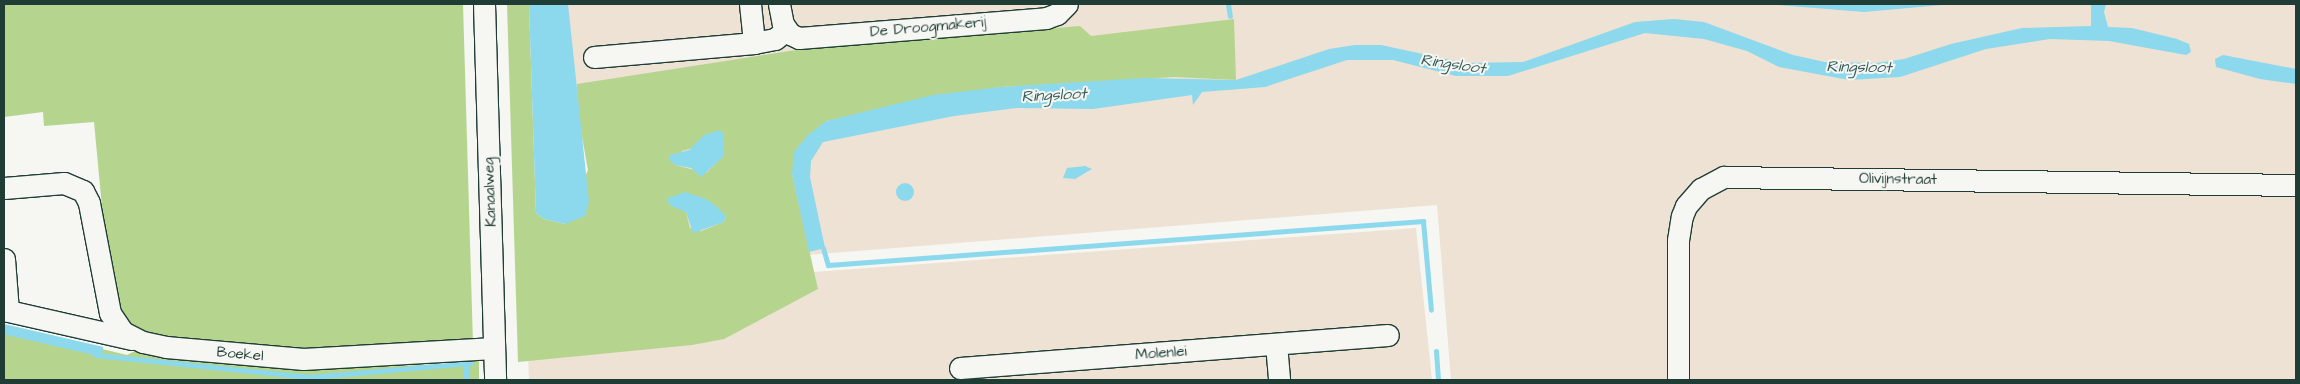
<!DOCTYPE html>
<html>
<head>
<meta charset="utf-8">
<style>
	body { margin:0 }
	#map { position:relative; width:2300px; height:384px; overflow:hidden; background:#f6f6f2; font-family:"Architects Daughter",sans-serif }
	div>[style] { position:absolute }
	.built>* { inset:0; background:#ede2d3 }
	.green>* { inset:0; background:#b5d58f }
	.water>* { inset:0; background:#8cd8ec; transform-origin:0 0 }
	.round { border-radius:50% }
	.stream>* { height:5px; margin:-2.5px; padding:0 2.5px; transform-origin:2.5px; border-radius:2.5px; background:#8cd8ec }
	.roads { filter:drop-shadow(1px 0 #1f3d34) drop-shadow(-1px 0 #1f3d34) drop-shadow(0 1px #1f3d34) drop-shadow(0 -1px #1f3d34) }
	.minor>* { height:21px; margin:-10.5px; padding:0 10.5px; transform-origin:10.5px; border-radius:10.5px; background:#f6f6f2 }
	span { translate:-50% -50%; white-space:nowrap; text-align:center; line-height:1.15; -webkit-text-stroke:4px #f6f6f2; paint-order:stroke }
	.street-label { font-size:15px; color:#1f3d34 }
	.water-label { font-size:16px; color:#355c59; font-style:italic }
	.frame { position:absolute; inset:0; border:5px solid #1f3d34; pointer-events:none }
</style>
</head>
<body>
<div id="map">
	<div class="built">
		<div style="clip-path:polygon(567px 4px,2296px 4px,2296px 380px,1451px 380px,1437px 205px,592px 272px,588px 170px,578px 114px)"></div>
		<div style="clip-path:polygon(1416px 228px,1432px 380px,529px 380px,526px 293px)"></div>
	</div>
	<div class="green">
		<div style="clip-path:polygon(4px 4px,463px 4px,473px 344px,303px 356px,138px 337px,116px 300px,108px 271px,94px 122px,44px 126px,43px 112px,4px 117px)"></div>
		<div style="clip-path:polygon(evenodd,507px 4px,529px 4px,536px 213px,544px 219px,565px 224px,588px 170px,578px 114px,577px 84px,803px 49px,1080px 26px,1091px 36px,1234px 19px,1236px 80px,1174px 77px,1001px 87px,826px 121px,792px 174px,818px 289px,724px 339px,692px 345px,518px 362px,507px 4px,698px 141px,719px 160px,706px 173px,675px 165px,682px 151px,693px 148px,698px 141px,507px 4px,706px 199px,726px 216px,724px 222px,701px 231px,690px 228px,686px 212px,706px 199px)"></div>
		<div style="clip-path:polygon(4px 325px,127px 355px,137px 350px,305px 370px,464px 363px,465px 361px,475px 360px,475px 354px,479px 357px,479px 380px,4px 380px)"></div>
	</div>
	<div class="water">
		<div style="clip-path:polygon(529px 4px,568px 4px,589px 202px,585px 216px,565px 224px,544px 219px,536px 213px)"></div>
		<div style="clip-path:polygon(1765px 4px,1953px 4px,1864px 12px)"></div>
		<div style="clip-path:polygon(2091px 4px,2106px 4px,2104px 12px,2108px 27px,2132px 28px,2177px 39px,2189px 44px,2191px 52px,2186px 55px,2109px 41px,2050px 39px,1986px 49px,1900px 77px,1849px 80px,1779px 67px,1747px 51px,1704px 39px,1645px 33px,1508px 76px,1456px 76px,1393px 60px,1347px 60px,1265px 87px,1202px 92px,1193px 105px,1192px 95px,1093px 109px,1016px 108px,954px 116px,823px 142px,811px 161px,810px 177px,825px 248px,809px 252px,792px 174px,794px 152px,808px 135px,826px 121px,933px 95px,1001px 87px,1145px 78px,1236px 80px,1329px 49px,1355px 45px,1381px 45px,1465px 63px,1523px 62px,1635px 22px,1674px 19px,1704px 22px,1793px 55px,1825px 62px,1876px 63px,1904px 59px,1951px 44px,2022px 28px,2091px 26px)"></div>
		<div style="clip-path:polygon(2223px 55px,2296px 69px,2296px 84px,2260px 79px,2216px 67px,2215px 59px)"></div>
		<div style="clip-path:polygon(720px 130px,724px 135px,724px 156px,701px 177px,691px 168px,675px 165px,669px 159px,670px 155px,689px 150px,704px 135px)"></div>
		<div style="clip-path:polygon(1085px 166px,1092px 169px,1075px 179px,1063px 178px,1067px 168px)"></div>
		<div class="round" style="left:896px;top:183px;width:18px;height:18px"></div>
		<div style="clip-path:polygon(685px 192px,706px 199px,717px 207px,726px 216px,724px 222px,693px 233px,686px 212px,671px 206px,666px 199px)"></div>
		<div style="left:4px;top:324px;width:102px;height:10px;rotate:13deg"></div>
	</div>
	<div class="stream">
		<div style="left:1228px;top:4px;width:12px;rotate:81deg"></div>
		<div style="left:823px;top:248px;width:18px;rotate:74deg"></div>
		<div style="left:828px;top:265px;width:597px;rotate:-4.23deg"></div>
		<div style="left:1423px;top:221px;width:89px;rotate:84.9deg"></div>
		<div style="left:1436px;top:351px;width:29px;rotate:86deg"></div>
		<div style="left:96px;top:355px;width:215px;rotate:5.9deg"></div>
		<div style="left:310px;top:377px;width:162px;rotate:-5deg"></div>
		<div style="left:466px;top:363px;width:17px;rotate:90deg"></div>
	</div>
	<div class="roads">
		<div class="minor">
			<div style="left:484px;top:4px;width:376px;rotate:88.3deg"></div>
			<div style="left:750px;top:4px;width:39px;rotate:84deg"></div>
			<div style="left:779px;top:4px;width:20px;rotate:79deg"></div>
			<div style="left:783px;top:24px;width:12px;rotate:55deg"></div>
			<div style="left:790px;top:34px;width:10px;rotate:24deg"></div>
			<div style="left:799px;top:38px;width:248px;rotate:-4.6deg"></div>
			<div style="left:1046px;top:18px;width:12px;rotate:-20deg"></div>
			<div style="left:1057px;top:14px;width:14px;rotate:-45deg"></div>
			<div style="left:594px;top:57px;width:161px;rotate:-5deg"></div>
			<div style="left:754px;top:43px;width:21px;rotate:-11deg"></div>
			<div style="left:775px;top:39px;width:14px;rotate:-39deg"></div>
			<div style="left:4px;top:188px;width:60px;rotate:-4.8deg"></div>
			<div style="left:64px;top:183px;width:21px;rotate:23deg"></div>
			<div style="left:83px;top:191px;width:13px;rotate:63deg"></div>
			<div style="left:89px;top:203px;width:112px;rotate:79.2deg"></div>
			<div style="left:110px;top:313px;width:23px;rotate:56deg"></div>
			<div style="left:123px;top:332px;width:22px;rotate:27deg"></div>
			<div style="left:143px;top:342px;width:24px;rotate:12deg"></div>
			<div style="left:166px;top:347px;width:138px;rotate:5deg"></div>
			<div style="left:303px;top:359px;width:191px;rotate:-3.3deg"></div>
			<div style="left:4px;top:259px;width:52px;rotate:85.6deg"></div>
			<div style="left:4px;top:310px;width:131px;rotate:12.8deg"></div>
			<div style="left:1276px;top:344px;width:36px;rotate:85deg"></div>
			<div style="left:960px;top:368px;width:429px;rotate:-4.4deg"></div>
			<div style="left:1678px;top:380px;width:140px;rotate:-90deg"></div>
			<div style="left:1678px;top:240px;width:24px;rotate:-81deg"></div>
			<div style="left:1682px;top:216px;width:11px;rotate:-68deg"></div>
			<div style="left:1686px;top:206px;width:23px;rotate:-49deg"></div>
			<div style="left:1701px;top:189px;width:26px;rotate:-28deg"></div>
			<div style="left:1724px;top:177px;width:572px;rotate:0.8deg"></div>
		</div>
	</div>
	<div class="street-label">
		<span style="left:928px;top:27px;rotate:-5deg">De Droogmakerij</span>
		<span style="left:1898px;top:179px;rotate:1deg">Olivijnstraat</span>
		<span style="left:490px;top:192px;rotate:-92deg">Kanaalweg</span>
		<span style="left:1161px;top:353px;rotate:-4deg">Molenlei</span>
		<span style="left:240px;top:354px;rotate:5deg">Boekel</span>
	</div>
	<div class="water-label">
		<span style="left:1453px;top:64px;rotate:8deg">Ringsloot</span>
		<span style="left:1859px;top:67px;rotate:1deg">Ringsloot</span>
		<span style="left:1054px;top:95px;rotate:-3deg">Ringsloot</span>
	</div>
	<div class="frame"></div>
</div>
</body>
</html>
